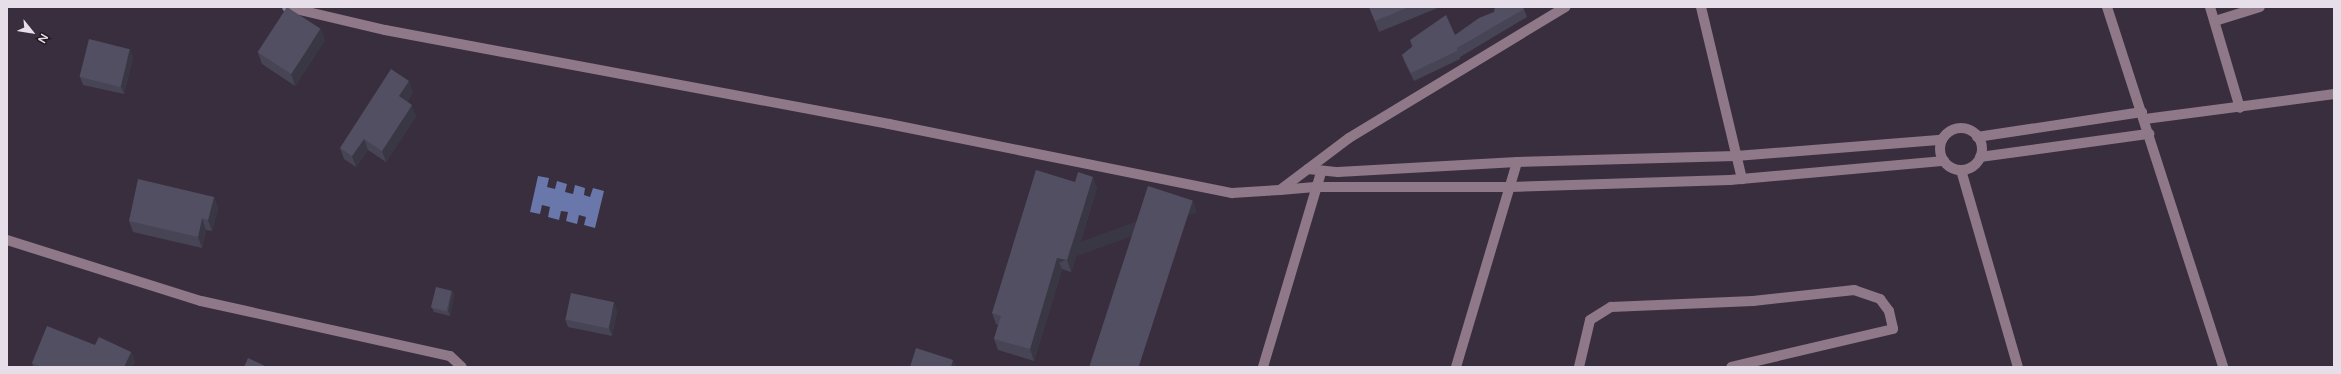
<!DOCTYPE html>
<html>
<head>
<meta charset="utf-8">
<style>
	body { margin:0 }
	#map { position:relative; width:2341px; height:374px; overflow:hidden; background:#392e3e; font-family:"Varela Round",sans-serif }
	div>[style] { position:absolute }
	.water>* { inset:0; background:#6977ab }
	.minor>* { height:10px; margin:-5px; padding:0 5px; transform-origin:5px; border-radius:5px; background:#8f7888 }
	.minor>.ring { margin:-5px; padding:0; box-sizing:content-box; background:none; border:10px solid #8f7888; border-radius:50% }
	.wall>* { inset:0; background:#474455 }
	.shaded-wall>* { inset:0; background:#3a3745; transform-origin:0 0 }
	.building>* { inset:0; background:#534f63; transform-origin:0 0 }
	span { translate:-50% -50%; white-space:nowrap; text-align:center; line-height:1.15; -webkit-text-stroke:4px #1e1820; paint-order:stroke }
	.frame { position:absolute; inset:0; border:8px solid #e6dee9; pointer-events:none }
	.north { position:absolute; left:12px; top:12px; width:40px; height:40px; -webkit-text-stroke:3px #1e1820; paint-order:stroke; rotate:120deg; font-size:11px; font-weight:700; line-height:16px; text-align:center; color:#e6dee9 }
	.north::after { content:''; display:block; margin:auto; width:14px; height:18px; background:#e6dee9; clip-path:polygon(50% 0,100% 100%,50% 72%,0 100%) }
</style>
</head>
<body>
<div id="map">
	<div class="water">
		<div style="clip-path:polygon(538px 176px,549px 178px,547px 187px,555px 189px,557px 181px,567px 184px,565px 192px,573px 194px,575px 185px,585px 188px,584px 195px,590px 197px,593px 188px,604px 191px,595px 228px,584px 225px,586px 217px,579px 215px,577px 224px,566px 221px,568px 212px,561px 211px,559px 220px,548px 217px,550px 207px,542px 205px,540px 214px,530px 212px)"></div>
	</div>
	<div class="minor">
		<div style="left:287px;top:7px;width:101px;rotate:13.2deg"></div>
		<div style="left:385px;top:30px;width:513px;rotate:10.56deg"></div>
		<div style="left:889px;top:124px;width:350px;rotate:11.4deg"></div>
		<div style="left:1232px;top:193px;width:48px;rotate:-3.6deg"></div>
		<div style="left:1280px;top:190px;width:86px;rotate:-37deg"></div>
		<div style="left:1349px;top:138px;width:253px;rotate:-31.2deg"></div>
		<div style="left:1701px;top:7px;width:177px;rotate:76.6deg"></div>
		<div style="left:2107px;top:7px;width:378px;rotate:72.1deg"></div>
		<div style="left:2210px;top:7px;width:105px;rotate:73.5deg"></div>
		<div style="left:2215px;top:21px;width:47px;rotate:-17.3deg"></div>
		<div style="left:2145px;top:119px;width:191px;rotate:-7.5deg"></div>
		<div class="ring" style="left:1940px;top:128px;width:32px;height:32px"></div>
		<div style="left:1977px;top:137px;width:167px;rotate:-8.6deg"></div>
		<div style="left:1980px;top:157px;width:171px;rotate:-7.8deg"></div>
		<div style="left:1308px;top:169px;width:30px;rotate:6deg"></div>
		<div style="left:1338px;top:172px;width:179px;rotate:-3.2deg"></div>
		<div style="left:1517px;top:162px;width:219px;rotate:-1.6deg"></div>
		<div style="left:1736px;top:156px;width:206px;rotate:-4.5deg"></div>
		<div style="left:1961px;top:170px;width:205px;rotate:73.9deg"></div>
		<div style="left:1280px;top:190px;width:35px;rotate:-5deg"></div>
		<div style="left:1315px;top:187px;width:195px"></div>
		<div style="left:1510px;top:187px;width:220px;rotate:-1.8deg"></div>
		<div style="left:1730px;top:180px;width:215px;rotate:-5.1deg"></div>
		<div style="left:7px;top:240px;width:203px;rotate:17.5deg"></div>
		<div style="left:201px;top:301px;width:255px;rotate:12.5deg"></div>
		<div style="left:450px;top:356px;width:16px;rotate:43deg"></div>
		<div style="left:1263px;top:367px;width:203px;rotate:-73.4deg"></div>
		<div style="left:1456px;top:367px;width:214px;rotate:-73.4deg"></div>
		<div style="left:1579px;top:367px;width:48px;rotate:-76.8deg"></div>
		<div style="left:1590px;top:320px;width:25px;rotate:-32deg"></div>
		<div style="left:1611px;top:307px;width:142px;rotate:-2.4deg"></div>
		<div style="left:1753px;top:301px;width:102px;rotate:-6.2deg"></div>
		<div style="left:1854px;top:290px;width:28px;rotate:19deg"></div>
		<div style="left:1880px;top:299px;width:15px;rotate:53deg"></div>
		<div style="left:1889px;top:311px;width:18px;rotate:77deg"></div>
		<div style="left:1893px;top:329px;width:166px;rotate:166.8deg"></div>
	</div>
	<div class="wall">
		<div style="clip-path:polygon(1369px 7px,1440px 7px,1379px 32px)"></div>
		<div style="clip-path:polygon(1524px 9px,1527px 17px,1460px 57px,1460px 59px,1414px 81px,1405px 63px,1402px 55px,1412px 47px,1410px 40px,1455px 35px)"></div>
		<div style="clip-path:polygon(325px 40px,295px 86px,262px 64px,258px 53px)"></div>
		<div style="clip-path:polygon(133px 57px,124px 94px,83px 85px,80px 77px)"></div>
		<div style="clip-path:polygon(413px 92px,407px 102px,416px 116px,386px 162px,368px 150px,356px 167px,344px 159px,340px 148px)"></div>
		<div style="clip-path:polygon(1097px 188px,1071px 272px,1062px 269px,1034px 361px,998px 350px,994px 339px,998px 325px,996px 324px,992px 313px)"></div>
		<div style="clip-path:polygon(214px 197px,218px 208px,212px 231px,206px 230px,202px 248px,133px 232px,129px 221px)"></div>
		<div style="clip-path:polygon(452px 291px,454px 295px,450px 316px,434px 312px,432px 308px)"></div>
		<div style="clip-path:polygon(617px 311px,612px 336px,568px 327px,565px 319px)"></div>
		<div style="clip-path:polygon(95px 345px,131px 352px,135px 362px,132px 367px,33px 367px,32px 363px)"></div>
	</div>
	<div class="shaded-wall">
		<div style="clip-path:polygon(321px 29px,325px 40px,295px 86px,291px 74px)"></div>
		<div style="clip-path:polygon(130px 49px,133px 57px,124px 94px,121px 86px)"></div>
		<div style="clip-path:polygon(409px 81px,413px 92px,403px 108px,399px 96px)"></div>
		<div style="clip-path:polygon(412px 105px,416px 116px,386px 162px,382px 151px)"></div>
		<div style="clip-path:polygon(364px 139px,368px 150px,356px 167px,352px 156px)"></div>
		<div style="clip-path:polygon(1093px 177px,1097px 188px,1071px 272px,1067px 260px)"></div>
		<div style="clip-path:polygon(214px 197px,218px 208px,212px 231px,208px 220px)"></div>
		<div style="left:1193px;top:201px;width:12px;height:174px;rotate:70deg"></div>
		<div style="clip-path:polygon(202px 218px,206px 230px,202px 248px,198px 237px)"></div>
		<div style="clip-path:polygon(1057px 258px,1062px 269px,1034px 361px,1030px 349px)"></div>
		<div style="clip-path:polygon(452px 291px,454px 295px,450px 316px,448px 311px)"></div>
		<div style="clip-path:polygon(614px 302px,617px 311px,612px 336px,609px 328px)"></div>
		<div style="clip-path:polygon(131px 352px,135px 362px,132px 367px,124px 367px)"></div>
		<div style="clip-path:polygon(953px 360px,956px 367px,951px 367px)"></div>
	</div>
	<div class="building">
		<div style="left:287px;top:7px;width:40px;height:54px;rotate:33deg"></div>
		<div style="clip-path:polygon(1369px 7px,1409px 7px,1375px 21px)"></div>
		<div style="clip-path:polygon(1495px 7px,1523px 7px,1524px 9px,1457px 48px,1457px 51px,1411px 73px,1402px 55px,1413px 46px,1410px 40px,1446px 15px,1455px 35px,1479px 18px,1494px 12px)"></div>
		<div style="left:89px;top:39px;width:42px;height:39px;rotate:14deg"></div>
		<div style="clip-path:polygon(391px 69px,409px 81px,399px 96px,412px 105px,382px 151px,364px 139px,352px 156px,340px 148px)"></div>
		<div style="clip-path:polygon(1036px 170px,1075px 182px,1078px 172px,1093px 177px,1067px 260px,1057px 258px,1030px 349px,994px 339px,1001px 316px,992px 313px)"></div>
		<div style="clip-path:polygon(138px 179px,214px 197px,208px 220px,202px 218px,198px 237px,129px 221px)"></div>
		<div style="left:1148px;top:186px;width:47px;height:189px;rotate:18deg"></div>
		<div style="left:436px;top:287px;width:16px;height:21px;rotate:14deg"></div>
		<div style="left:571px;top:293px;width:44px;height:27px;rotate:12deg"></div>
		<div style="clip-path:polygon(47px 326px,95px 345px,99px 337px,131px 352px,124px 367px,41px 367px,32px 363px)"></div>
		<div style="clip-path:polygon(916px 348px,953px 360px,951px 367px,910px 367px)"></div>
		<div style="clip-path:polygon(248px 358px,267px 367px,244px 367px)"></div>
	</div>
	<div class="frame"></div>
	<div class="north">N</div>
</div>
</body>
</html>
